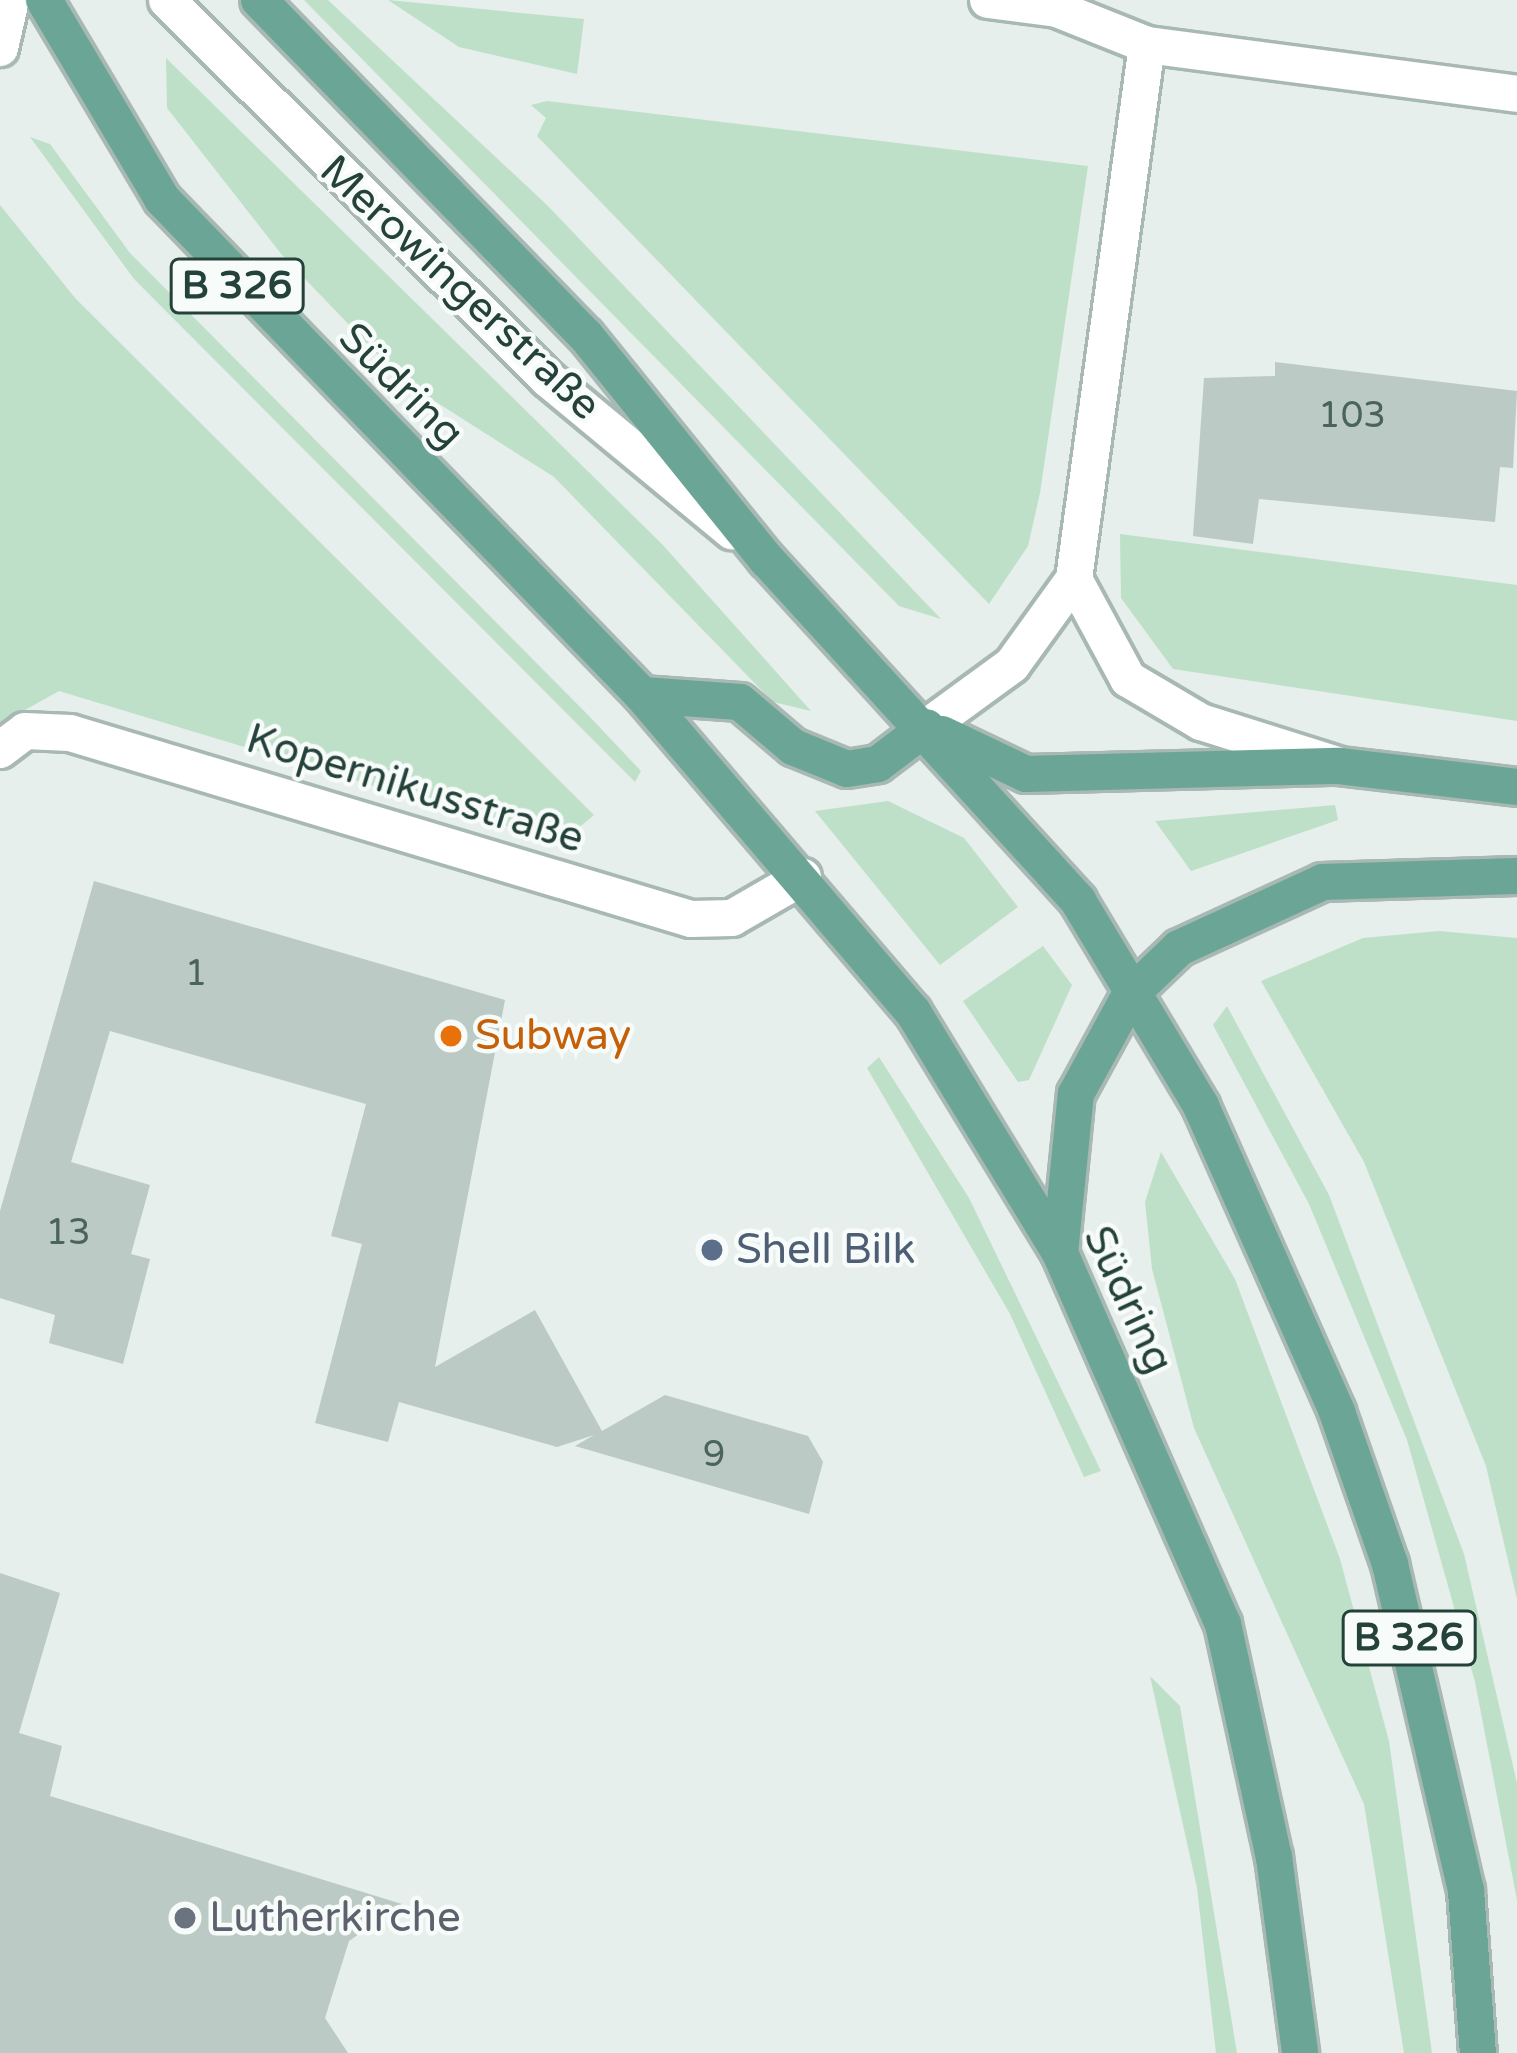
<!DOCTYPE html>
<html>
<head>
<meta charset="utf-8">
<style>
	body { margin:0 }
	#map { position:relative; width:1517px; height:2053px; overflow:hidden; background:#e6efeb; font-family:"Varela Round",sans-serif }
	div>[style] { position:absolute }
	.green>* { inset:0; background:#bfe0c8 }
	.building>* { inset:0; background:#bbcac4 }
	.roads { filter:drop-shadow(3px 0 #a8b8b2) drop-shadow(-3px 0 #a8b8b2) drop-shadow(0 3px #a8b8b2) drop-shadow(0 -3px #a8b8b2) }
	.street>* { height:36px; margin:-18px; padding:0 18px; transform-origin:18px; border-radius:18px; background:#fff }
	.secondary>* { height:36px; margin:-18px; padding:0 18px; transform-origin:18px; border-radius:18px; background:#fff }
	.primary>* { height:36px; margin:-18px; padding:0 18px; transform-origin:18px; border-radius:18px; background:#6aa596 }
	.dots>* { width:33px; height:33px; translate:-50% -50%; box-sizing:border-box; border:6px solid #f7fbf9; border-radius:50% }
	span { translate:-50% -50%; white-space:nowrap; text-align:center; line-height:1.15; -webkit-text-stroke:9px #f7fbf9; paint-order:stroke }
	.number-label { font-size:36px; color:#4a645c }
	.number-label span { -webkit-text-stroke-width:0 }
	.shield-label span { padding:3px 9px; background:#f7fbf9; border:3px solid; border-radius:9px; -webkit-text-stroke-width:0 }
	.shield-label { font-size:39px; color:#24423a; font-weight:700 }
	.street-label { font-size:42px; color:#24423a }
	.food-label { font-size:42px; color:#c56008 }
	.left { translate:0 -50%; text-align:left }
	.service-label { font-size:42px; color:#4e5e75 }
	.worship-label { font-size:42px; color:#5b616d }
</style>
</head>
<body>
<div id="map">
	<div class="green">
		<div style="clip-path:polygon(304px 0,328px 0,548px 206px,941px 619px,899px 606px)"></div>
		<div style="clip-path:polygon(388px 0,584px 19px,577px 74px,459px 47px)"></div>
		<div style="clip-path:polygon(166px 58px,662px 544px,811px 711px,773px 702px,554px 477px,403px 381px,282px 255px,167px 108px)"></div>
		<div style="clip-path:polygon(547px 101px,1088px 166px,1040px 493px,1028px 546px,989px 604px,537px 136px,546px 118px,531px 105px)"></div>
		<div style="clip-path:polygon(30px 137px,50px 144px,130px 253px,589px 716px,641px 771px,635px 782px,134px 279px)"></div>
		<div style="clip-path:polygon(0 205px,76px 299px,594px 815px,571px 834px,536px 835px,59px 691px,0 724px)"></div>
		<div style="clip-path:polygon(1120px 534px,1517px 585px,1517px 721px,1173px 669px,1121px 598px)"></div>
		<div style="clip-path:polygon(888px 801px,964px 838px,1018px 907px,940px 965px,815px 811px)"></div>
		<div style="clip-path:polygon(1335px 805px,1338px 820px,1191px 871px,1155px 821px)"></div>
		<div style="clip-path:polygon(1439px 931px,1517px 938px,1517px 1599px,1486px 1466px,1364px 1162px,1261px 981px,1363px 938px)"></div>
		<div style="clip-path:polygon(1043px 946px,1072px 985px,1029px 1080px,1018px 1082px,963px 1001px)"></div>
		<div style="clip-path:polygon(1227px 1006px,1329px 1195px,1464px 1554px,1517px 1783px,1517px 1900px,1475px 1682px,1407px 1440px,1309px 1204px,1213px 1025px)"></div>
		<div style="clip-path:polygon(879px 1057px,969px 1198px,1101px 1471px,1084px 1477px,1010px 1314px,867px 1068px)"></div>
		<div style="clip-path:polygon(1161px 1152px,1235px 1279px,1340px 1559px,1389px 1741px,1432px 2053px,1404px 2053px,1364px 1804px,1194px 1428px,1152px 1269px,1145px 1202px)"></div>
		<div style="clip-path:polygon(1150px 1676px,1180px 1706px,1237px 2053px,1216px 2053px,1197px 1888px)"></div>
	</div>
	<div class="building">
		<div style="clip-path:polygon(1275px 362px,1517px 391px,1513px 468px,1500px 467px,1495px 522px,1259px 499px,1253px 544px,1193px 536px,1204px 378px,1275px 376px)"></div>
		<div style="clip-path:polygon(94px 881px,505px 1000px,435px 1367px,535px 1310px,602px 1431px,665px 1395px,808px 1436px,823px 1462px,809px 1514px,575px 1446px,594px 1435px,557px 1447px,399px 1402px,388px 1442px,315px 1423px,362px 1244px,331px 1236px,366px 1104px,110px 1031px,71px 1162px,150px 1185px,131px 1254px,150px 1259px,123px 1364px,49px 1343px,55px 1315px,0 1298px,0 1211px)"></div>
		<div style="clip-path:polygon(0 1573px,60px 1593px,19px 1733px,62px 1746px,50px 1796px,402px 1904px,349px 1941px,325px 2018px,348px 2053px,0 2053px)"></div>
	</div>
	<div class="roads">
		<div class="street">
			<div style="left:988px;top:0;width:70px;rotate:7.4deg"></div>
			<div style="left:1057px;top:9px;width:97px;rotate:21.8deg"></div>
			<div style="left:1147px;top:45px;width:373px;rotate:7.5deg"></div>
			<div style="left:0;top:48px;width:49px;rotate:-77.1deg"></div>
			<div style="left:1074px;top:579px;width:114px;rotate:61.6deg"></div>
			<div style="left:1128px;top:679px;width:85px;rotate:30.5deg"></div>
			<div style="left:1201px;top:722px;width:139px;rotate:17.5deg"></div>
			<div style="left:927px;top:727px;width:105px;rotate:-36.1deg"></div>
			<div style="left:1012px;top:665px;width:106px;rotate:-54.2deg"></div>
			<div style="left:1074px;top:579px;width:539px;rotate:-82.22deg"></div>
			<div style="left:0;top:750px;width:31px;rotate:-37deg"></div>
			<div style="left:25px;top:731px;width:45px;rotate:2.5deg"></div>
			<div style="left:70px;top:733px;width:648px;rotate:16.67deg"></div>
			<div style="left:691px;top:919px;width:41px;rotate:-1.4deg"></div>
			<div style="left:732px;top:918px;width:82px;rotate:-30deg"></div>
		</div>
		<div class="secondary">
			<div style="left:167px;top:0;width:537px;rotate:44.85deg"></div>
			<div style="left:548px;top:379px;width:239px;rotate:39.6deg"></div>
		</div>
		<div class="primary">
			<div style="left:44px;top:0;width:231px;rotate:59.3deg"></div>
			<div style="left:162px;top:199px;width:690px;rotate:45.94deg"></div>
			<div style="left:642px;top:695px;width:417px;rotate:49.5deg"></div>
			<div style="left:913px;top:1012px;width:282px;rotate:58.6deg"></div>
			<div style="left:1060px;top:1253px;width:405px;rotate:66.3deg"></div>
			<div style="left:1223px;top:1624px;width:239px;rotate:77.7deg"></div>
			<div style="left:1274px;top:1857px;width:198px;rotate:82.4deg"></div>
			<div style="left:259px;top:0;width:469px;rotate:45.8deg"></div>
			<div style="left:586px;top:336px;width:288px;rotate:51.1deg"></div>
			<div style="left:767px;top:560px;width:462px;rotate:47.6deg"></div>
			<div style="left:1078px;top:901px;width:239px;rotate:59deg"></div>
			<div style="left:1201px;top:1106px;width:335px;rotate:66deg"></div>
			<div style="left:1337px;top:1412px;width:161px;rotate:70.8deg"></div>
			<div style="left:1390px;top:1564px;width:336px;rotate:76.9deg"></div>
			<div style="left:1466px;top:1891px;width:162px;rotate:85.8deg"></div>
			<div style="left:642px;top:695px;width:98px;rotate:4.1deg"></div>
			<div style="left:740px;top:702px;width:70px;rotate:40.3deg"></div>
			<div style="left:793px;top:747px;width:58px;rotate:22.2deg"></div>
			<div style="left:847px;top:769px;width:31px;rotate:-9deg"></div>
			<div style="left:878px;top:764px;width:61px;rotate:-37.1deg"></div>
			<div style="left:942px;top:734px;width:93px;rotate:25.5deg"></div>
			<div style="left:1026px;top:774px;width:313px;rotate:-1.5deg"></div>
			<div style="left:1339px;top:766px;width:179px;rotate:6.7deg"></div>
			<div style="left:1060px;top:1253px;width:160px;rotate:-84.3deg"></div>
			<div style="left:1076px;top:1094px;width:113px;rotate:-61.4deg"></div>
			<div style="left:1130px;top:995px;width:68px;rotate:-43.8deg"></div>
			<div style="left:1179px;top:948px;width:158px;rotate:-24.6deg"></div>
			<div style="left:1323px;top:882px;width:194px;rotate:-1.8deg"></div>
		</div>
	</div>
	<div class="dots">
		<div style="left:451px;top:1036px;background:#e8710a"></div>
		<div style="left:712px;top:1250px;background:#5c6f8a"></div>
		<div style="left:185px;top:1918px;background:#6b7280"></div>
	</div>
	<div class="number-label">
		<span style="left:1352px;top:416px">103</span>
		<span style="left:196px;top:974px">1</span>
		<span style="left:68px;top:1233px">13</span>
		<span style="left:714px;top:1455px">9</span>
	</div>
	<div class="shield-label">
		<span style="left:237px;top:286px">B 326</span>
		<span style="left:1409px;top:1638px">B 326</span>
	</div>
	<div class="street-label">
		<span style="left:460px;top:288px;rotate:43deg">Merowingerstraße</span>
		<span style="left:401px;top:386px;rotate:45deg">Südring</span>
		<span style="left:415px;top:789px;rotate:17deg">Kopernikusstraße</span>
		<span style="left:1128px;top:1300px;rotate:65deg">Südring</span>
	</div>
	<div class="food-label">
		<span class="left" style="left:475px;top:1036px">Subway</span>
	</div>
	<div class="service-label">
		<span class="left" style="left:736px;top:1250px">Shell Bilk</span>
	</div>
	<div class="worship-label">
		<span class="left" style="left:209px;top:1918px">Lutherkirche</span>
	</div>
</div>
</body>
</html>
